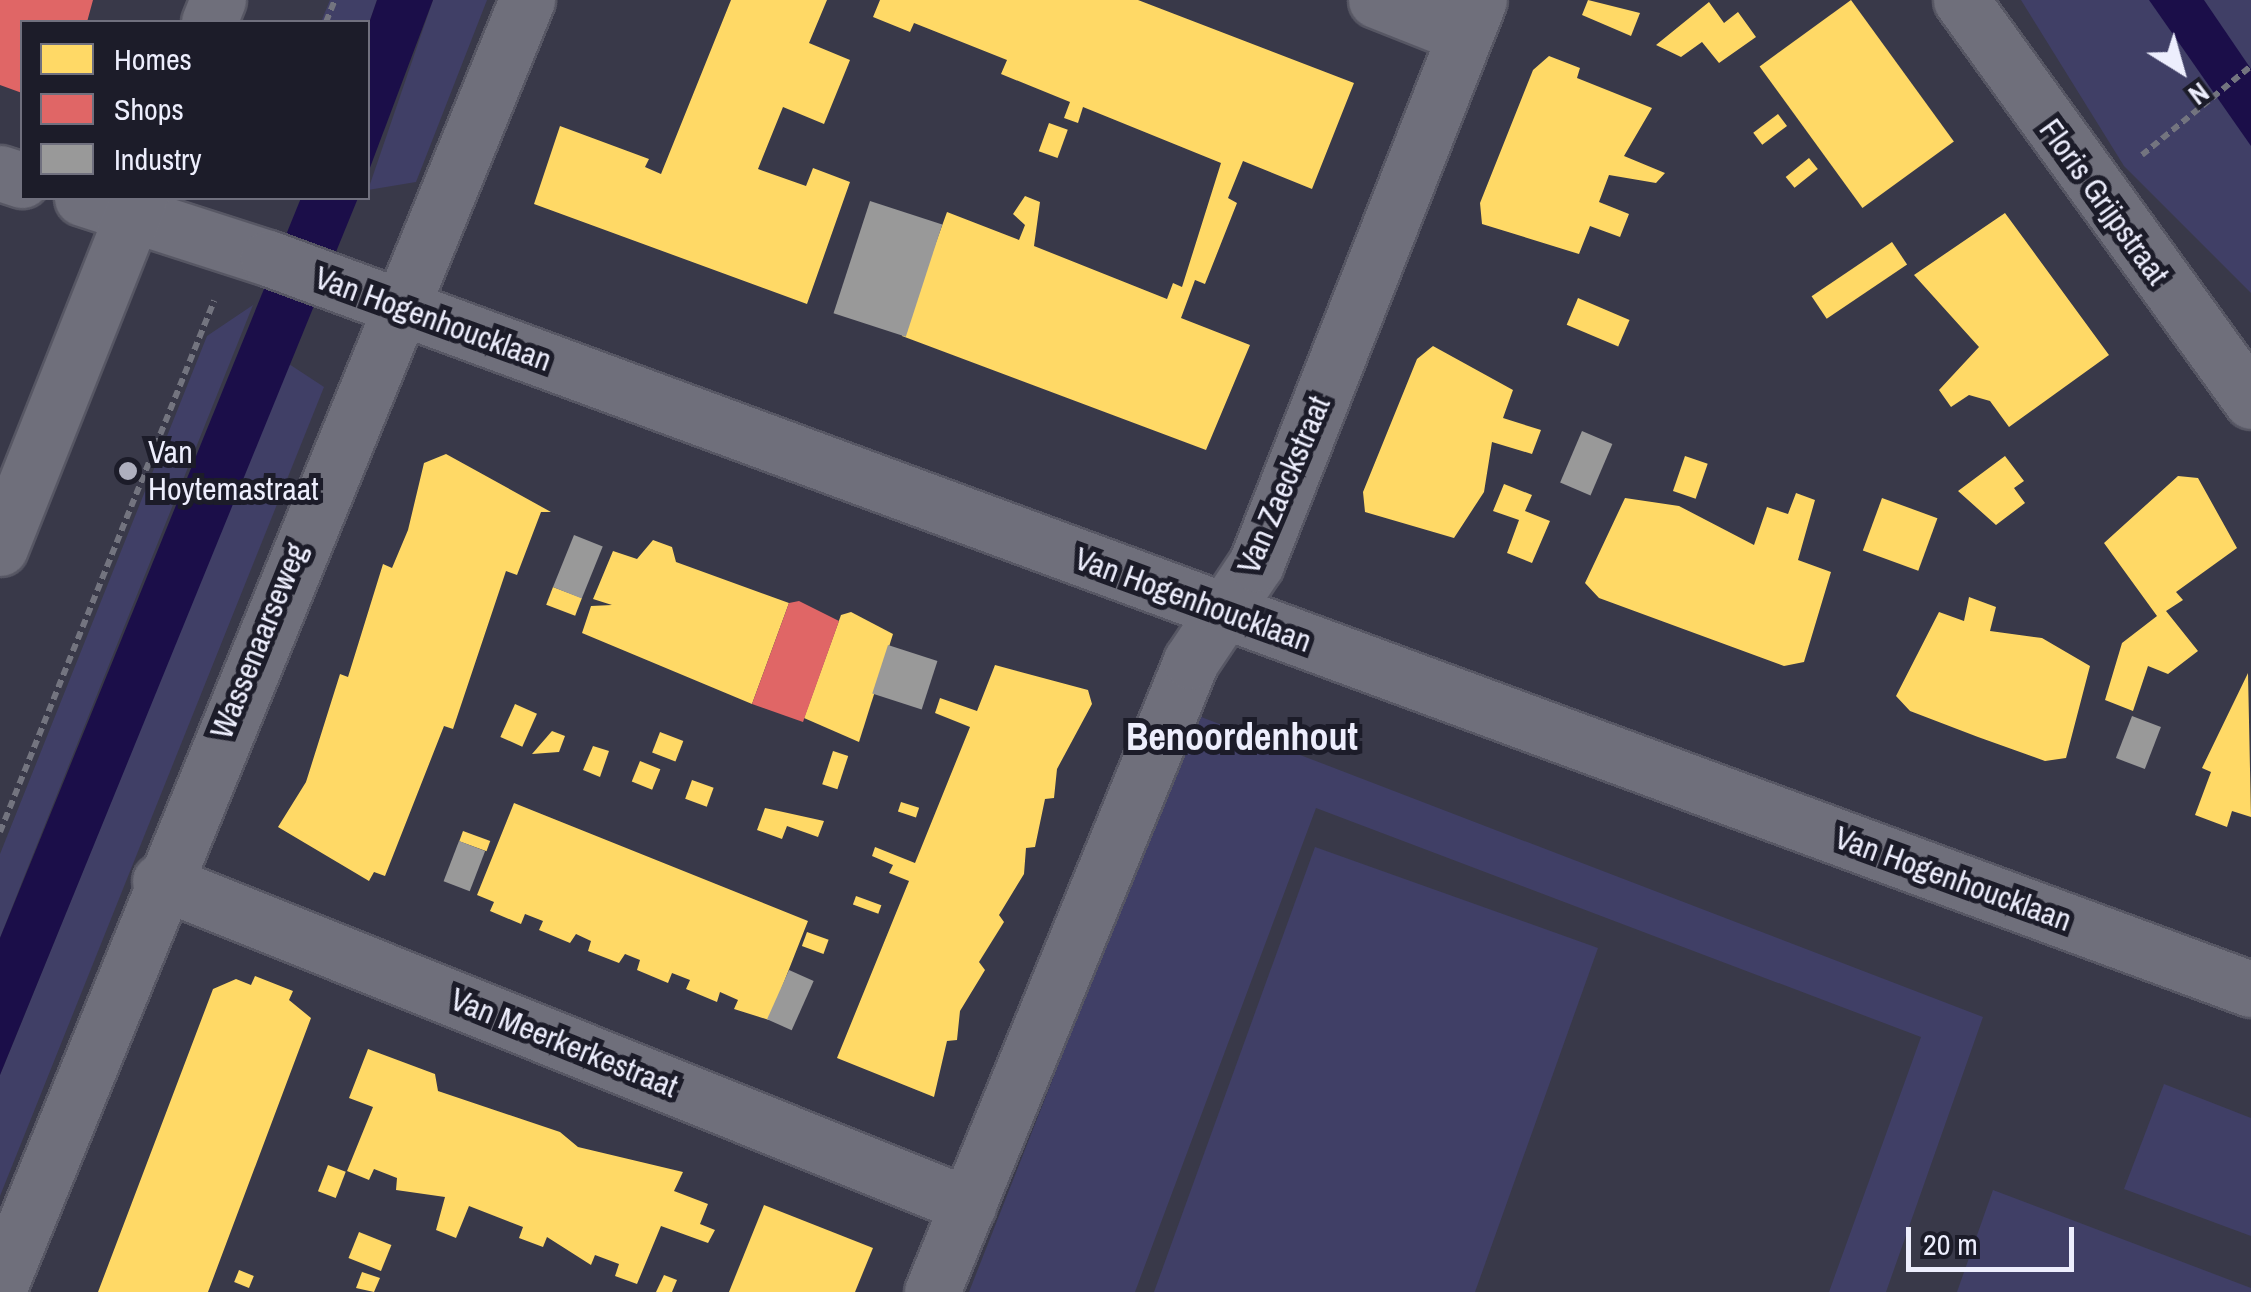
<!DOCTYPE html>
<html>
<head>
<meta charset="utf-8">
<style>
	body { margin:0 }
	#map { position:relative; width:2251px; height:1292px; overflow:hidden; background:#393949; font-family:"Archivo Narrow",sans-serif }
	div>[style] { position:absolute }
	.green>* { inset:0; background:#403f66 }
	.water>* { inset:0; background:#1b0e49 }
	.homes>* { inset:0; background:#ffd966; transform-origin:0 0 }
	.shops>* { inset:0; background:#e06666 }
	.industry>* { inset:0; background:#999; transform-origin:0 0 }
	.path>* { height:6px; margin-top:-3px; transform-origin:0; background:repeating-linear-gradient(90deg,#73747f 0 8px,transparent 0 13px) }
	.roads { filter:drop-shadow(2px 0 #575764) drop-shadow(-2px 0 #575764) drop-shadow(0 2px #575764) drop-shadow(0 -2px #575764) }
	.minor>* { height:55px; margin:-27.5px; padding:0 27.5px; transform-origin:27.5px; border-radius:27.5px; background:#6f6f7b }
	.dots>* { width:28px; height:28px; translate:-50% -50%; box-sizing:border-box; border:5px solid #1c1c29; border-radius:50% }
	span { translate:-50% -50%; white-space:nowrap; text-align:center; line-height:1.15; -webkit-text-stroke:10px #1c1c29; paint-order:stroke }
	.street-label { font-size:32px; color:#edeefd }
	.poi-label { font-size:32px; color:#edeefd }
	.left { translate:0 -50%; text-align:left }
	.quarter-label { font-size:38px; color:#edeefd; font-weight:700 }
	.legend { position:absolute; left:20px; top:20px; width:350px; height:180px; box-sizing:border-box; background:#1c1c29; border:2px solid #70707e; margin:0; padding:12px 18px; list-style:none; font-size:30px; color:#edeefd }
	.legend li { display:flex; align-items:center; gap:20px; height:50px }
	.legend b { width:50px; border:2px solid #70707e }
	.north { position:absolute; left:2131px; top:20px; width:100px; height:100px; -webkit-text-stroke:8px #1c1c29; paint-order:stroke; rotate:143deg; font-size:28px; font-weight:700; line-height:40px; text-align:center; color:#edeefd }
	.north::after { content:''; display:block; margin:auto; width:35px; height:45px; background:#edeefd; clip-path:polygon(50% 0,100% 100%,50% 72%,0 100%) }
	.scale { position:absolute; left:1906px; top:1227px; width:168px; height:45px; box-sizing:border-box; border:5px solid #edeefd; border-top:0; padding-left:12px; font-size:30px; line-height:35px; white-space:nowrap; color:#edeefd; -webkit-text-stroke:8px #1c1c29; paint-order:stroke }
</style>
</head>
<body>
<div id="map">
	<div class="green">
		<div style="clip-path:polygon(330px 0,377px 0,368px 26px,321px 22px)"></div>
		<div style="clip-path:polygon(433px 0,487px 0,416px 182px,368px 190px)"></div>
		<div style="clip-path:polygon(2021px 0,2251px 0,2251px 293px,2124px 166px)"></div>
		<div style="clip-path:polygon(253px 305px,22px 882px,0 938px,0 854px,207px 336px)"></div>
		<div style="clip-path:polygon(289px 364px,324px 387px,0 1196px,0 1075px)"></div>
		<div style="clip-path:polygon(1196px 715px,1983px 1017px,1886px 1292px,1829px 1292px,1921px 1037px,1316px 808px,1135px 1292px,969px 1292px)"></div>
		<div style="clip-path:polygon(1315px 847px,1598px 948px,1475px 1292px,1154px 1292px)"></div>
		<div style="clip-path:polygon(2164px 1084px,2251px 1118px,2251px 1236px,2124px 1189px)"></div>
		<div style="clip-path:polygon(1993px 1190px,2251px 1288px,2251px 1292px,1957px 1292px)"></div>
	</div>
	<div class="water">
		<div style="clip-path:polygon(377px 0,433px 0,368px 173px,368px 26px)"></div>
		<div style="clip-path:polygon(2149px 0,2204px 0,2251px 69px,2251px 146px)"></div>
		<div style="clip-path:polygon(301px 198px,358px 198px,0 1075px,0 938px)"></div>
	</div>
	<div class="homes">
		<div style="clip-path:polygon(731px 0,827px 0,809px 43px,850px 60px,824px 124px,783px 107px,758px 169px,806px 186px,813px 168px,850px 182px,807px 304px,534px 204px,560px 126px,649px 159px,645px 167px,661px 174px)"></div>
		<div style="clip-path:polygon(880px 0,1138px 0,1354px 83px,1312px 189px,1243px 161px,1228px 198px,1237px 203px,1205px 284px,1195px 280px,1181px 318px,1250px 345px,1206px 450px,902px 336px,947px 212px,1019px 240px,1025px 225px,1013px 214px,1025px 196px,1040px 202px,1034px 246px,1167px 299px,1173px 283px,1182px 287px,1221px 163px,1083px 107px,1078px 123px,1064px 118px,1070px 102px,1001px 74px,1007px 60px,914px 23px,910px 32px,873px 17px)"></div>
		<div style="clip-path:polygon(1588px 0,1640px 13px,1631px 36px,1582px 15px)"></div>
		<div style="left:1851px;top:0;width:175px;height:113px;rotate:54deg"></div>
		<div style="clip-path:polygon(1709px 2px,1724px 23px,1738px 12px,1756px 37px,1719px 63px,1702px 42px,1681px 57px,1656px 45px)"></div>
		<div style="clip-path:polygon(1549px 56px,1580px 68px,1577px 78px,1652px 108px,1624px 156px,1665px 173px,1656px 183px,1609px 175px,1599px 202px,1629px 214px,1620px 237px,1590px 226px,1579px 254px,1482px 224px,1480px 203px,1533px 70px)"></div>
		<div style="left:1778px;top:114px;width:15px;height:31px;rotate:53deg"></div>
		<div style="left:1049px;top:123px;width:20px;height:30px;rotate:20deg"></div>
		<div style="left:1809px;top:158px;width:14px;height:30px;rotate:51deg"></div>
		<div style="clip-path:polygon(2005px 213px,2109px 355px,2009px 427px,1990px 401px,1969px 395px,1951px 407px,1939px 390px,1979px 347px,1914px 275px)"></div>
		<div style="left:1892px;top:242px;width:27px;height:97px;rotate:56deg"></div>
		<div style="left:1578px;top:298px;width:56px;height:29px;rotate:23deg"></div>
		<div style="clip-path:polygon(1433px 346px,1513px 390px,1503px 418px,1541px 430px,1532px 454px,1492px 442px,1484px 492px,1454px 538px,1365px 512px,1363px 492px,1417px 359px)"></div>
		<div style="clip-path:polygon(446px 454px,551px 512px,541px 512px,517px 575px,506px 571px,453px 729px,444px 726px,385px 876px,374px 872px,369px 881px,278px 827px,306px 782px,340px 674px,348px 677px,383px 564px,392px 568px,408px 530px,424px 463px)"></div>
		<div style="left:1685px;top:456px;width:24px;height:37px;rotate:19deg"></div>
		<div style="clip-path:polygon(2005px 456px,2024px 481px,2014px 488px,2025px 503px,1996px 525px,1958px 491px)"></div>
		<div style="clip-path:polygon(2178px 476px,2198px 478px,2237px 548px,2176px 592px,2183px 600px,2166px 611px,2198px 651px,2168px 674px,2148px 666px,2133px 711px,2105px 700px,2122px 643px,2157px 616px,2104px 543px)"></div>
		<div style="clip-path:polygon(1504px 484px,1532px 495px,1525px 511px,1550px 521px,1532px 563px,1507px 553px,1519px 520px,1493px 511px)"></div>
		<div style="clip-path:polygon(1796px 493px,1815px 500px,1798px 560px,1831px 572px,1804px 662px,1784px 666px,1599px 598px,1585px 583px,1625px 498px,1679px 506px,1754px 545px,1767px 507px,1788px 514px)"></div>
		<div style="left:1882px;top:498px;width:59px;height:56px;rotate:20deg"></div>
		<div style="clip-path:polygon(653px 540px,672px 547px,676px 562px,789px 603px,752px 704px,582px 633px,591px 606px,612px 605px,593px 599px,613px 551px,637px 559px)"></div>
		<div style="left:553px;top:587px;width:31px;height:19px;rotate:21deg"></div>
		<div style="clip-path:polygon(1969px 597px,1996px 607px,1990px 631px,2042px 638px,2090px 666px,2066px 758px,2045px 761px,1978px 737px,1910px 711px,1896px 696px,1939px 612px,1964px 621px)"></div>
		<div style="clip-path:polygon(851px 612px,893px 634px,859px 742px,804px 718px,841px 615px)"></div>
		<div style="clip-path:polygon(995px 665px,1088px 690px,1092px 704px,1057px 769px,1054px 798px,1045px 799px,1035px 847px,1026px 848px,1024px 874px,999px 915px,1004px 922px,979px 962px,985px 970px,960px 1011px,957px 1040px,947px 1041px,934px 1097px,837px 1058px,909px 881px,889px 873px,893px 865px,872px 856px,875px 847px,915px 863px,970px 727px,935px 713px,940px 698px,977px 711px)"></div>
		<div style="clip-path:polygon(2248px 673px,2251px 817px,2232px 811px,2227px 827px,2195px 815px,2211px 772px,2202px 768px)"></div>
		<div style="left:515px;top:704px;width:24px;height:36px;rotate:24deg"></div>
		<div style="clip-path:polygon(552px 731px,565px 736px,559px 752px,532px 754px)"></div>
		<div style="left:660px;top:732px;width:25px;height:22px;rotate:21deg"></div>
		<div style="clip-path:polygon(593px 746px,609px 751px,600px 777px,583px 770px)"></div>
		<div style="left:833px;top:751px;width:16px;height:35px;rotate:18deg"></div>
		<div style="left:640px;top:761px;width:22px;height:22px;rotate:22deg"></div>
		<div style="left:692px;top:780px;width:23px;height:20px;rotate:20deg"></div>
		<div style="left:901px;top:802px;width:19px;height:10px;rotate:18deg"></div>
		<div style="clip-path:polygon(514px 803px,808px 921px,769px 1020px,734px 1009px,738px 1000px,720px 992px,717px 1002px,686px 989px,690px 980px,672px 973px,668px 983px,637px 970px,640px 960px,625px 954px,619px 963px,588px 951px,591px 941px,576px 934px,570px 943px,539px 930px,543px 921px,525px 914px,521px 924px,490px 911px,494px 902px,477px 895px)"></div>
		<div style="clip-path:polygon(765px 808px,824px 821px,818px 837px,787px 826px,782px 839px,757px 830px)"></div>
		<div style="left:463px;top:831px;width:29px;height:11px;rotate:20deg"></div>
		<div style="left:856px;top:896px;width:27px;height:9px;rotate:20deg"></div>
		<div style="left:807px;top:932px;width:23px;height:15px;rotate:20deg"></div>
		<div style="clip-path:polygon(255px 976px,293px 991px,289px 1000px,311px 1018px,208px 1292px,98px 1292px,213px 989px,236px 979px,251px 985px)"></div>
		<div style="clip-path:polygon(368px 1049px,435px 1074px,438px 1091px,560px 1132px,578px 1147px,683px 1172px,674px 1191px,708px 1204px,700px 1224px,715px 1230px,708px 1243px,661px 1226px,637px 1284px,615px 1276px,619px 1264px,595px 1255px,591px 1265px,547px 1237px,543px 1247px,519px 1238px,523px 1227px,469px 1206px,456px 1238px,436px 1230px,445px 1197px,396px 1190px,397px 1178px,374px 1169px,369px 1180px,347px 1171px,373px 1107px,349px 1098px)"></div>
		<div style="left:328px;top:1165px;width:19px;height:28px;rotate:21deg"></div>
		<div style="clip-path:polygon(764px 1205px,873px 1248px,855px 1292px,729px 1292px)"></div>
		<div style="left:359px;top:1232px;width:35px;height:28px;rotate:22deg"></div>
		<div style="left:239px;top:1270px;width:16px;height:13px;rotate:22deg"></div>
		<div style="clip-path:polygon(362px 1272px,380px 1278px,374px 1292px,356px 1288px)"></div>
		<div style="clip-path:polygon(664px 1275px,677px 1280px,672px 1292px,656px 1292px)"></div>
	</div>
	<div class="shops">
		<div style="clip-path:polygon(0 0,93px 0,87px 22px,22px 22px,22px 93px,0 85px)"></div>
		<div style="clip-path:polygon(799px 601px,839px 621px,803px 722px,752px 704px,789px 603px)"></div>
	</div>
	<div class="industry">
		<div style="left:870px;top:201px;width:76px;height:118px;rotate:18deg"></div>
		<div style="left:1582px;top:431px;width:33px;height:56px;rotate:23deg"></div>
		<div style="left:574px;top:535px;width:31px;height:56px;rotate:22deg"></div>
		<div style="left:888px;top:645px;width:52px;height:51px;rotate:18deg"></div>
		<div style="left:2132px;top:716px;width:31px;height:45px;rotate:21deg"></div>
		<div style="left:459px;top:841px;width:28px;height:43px;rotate:21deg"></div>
		<div style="left:789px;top:970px;width:27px;height:54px;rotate:24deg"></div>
	</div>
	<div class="path">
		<div style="left:326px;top:22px;width:24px;rotate:-68deg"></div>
		<div style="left:2142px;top:155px;width:141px;rotate:-39.2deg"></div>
		<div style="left:0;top:832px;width:573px;rotate:-68.05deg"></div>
	</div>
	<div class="roads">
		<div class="minor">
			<div style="left:1376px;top:0;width:95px;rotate:21.7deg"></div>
			<div style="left:1961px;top:0;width:495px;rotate:54.1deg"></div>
			<div style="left:209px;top:22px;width:24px;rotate:-68deg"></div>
			<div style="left:0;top:173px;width:23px;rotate:18deg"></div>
			<div style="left:82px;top:198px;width:195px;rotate:17.9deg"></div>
			<div style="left:268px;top:258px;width:2113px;rotate:20.24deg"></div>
			<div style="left:0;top:548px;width:377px;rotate:-68.3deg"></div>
			<div style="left:160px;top:881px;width:871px;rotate:21.85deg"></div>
			<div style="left:0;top:1285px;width:1389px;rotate:-67.7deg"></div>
			<div style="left:932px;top:1292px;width:682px;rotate:-67.68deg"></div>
			<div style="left:1191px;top:661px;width:117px;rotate:-56.2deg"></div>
			<div style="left:1256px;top:564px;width:606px;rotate:-68.43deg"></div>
		</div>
	</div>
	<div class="dots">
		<div style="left:128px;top:471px;background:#aeafbe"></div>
	</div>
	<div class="street-label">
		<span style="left:2104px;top:202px;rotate:54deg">Floris Grijpstraat</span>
		<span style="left:433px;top:319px;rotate:20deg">Van Hogenhoucklaan</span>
		<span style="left:1284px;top:485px;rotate:-67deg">Van Zaeckstraat</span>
		<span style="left:1193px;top:600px;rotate:20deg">Van Hogenhoucklaan</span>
		<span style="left:259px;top:641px;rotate:-68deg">Wassenaarseweg</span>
		<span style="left:1953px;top:879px;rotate:20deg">Van Hogenhoucklaan</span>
		<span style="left:564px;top:1043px;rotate:22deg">Van Meerkerkestraat</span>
	</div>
	<div class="poi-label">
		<span class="left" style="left:148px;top:471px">Van<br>Hoytemastraat</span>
	</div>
	<div class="quarter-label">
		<span style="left:1242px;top:737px">Benoordenhout</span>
	</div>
	<ul class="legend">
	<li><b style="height:28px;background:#ffd966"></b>Homes</li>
	<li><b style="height:28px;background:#e06666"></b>Shops</li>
	<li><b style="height:28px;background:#999"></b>Industry</li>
	</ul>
	<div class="north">N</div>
	<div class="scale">20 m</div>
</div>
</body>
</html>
